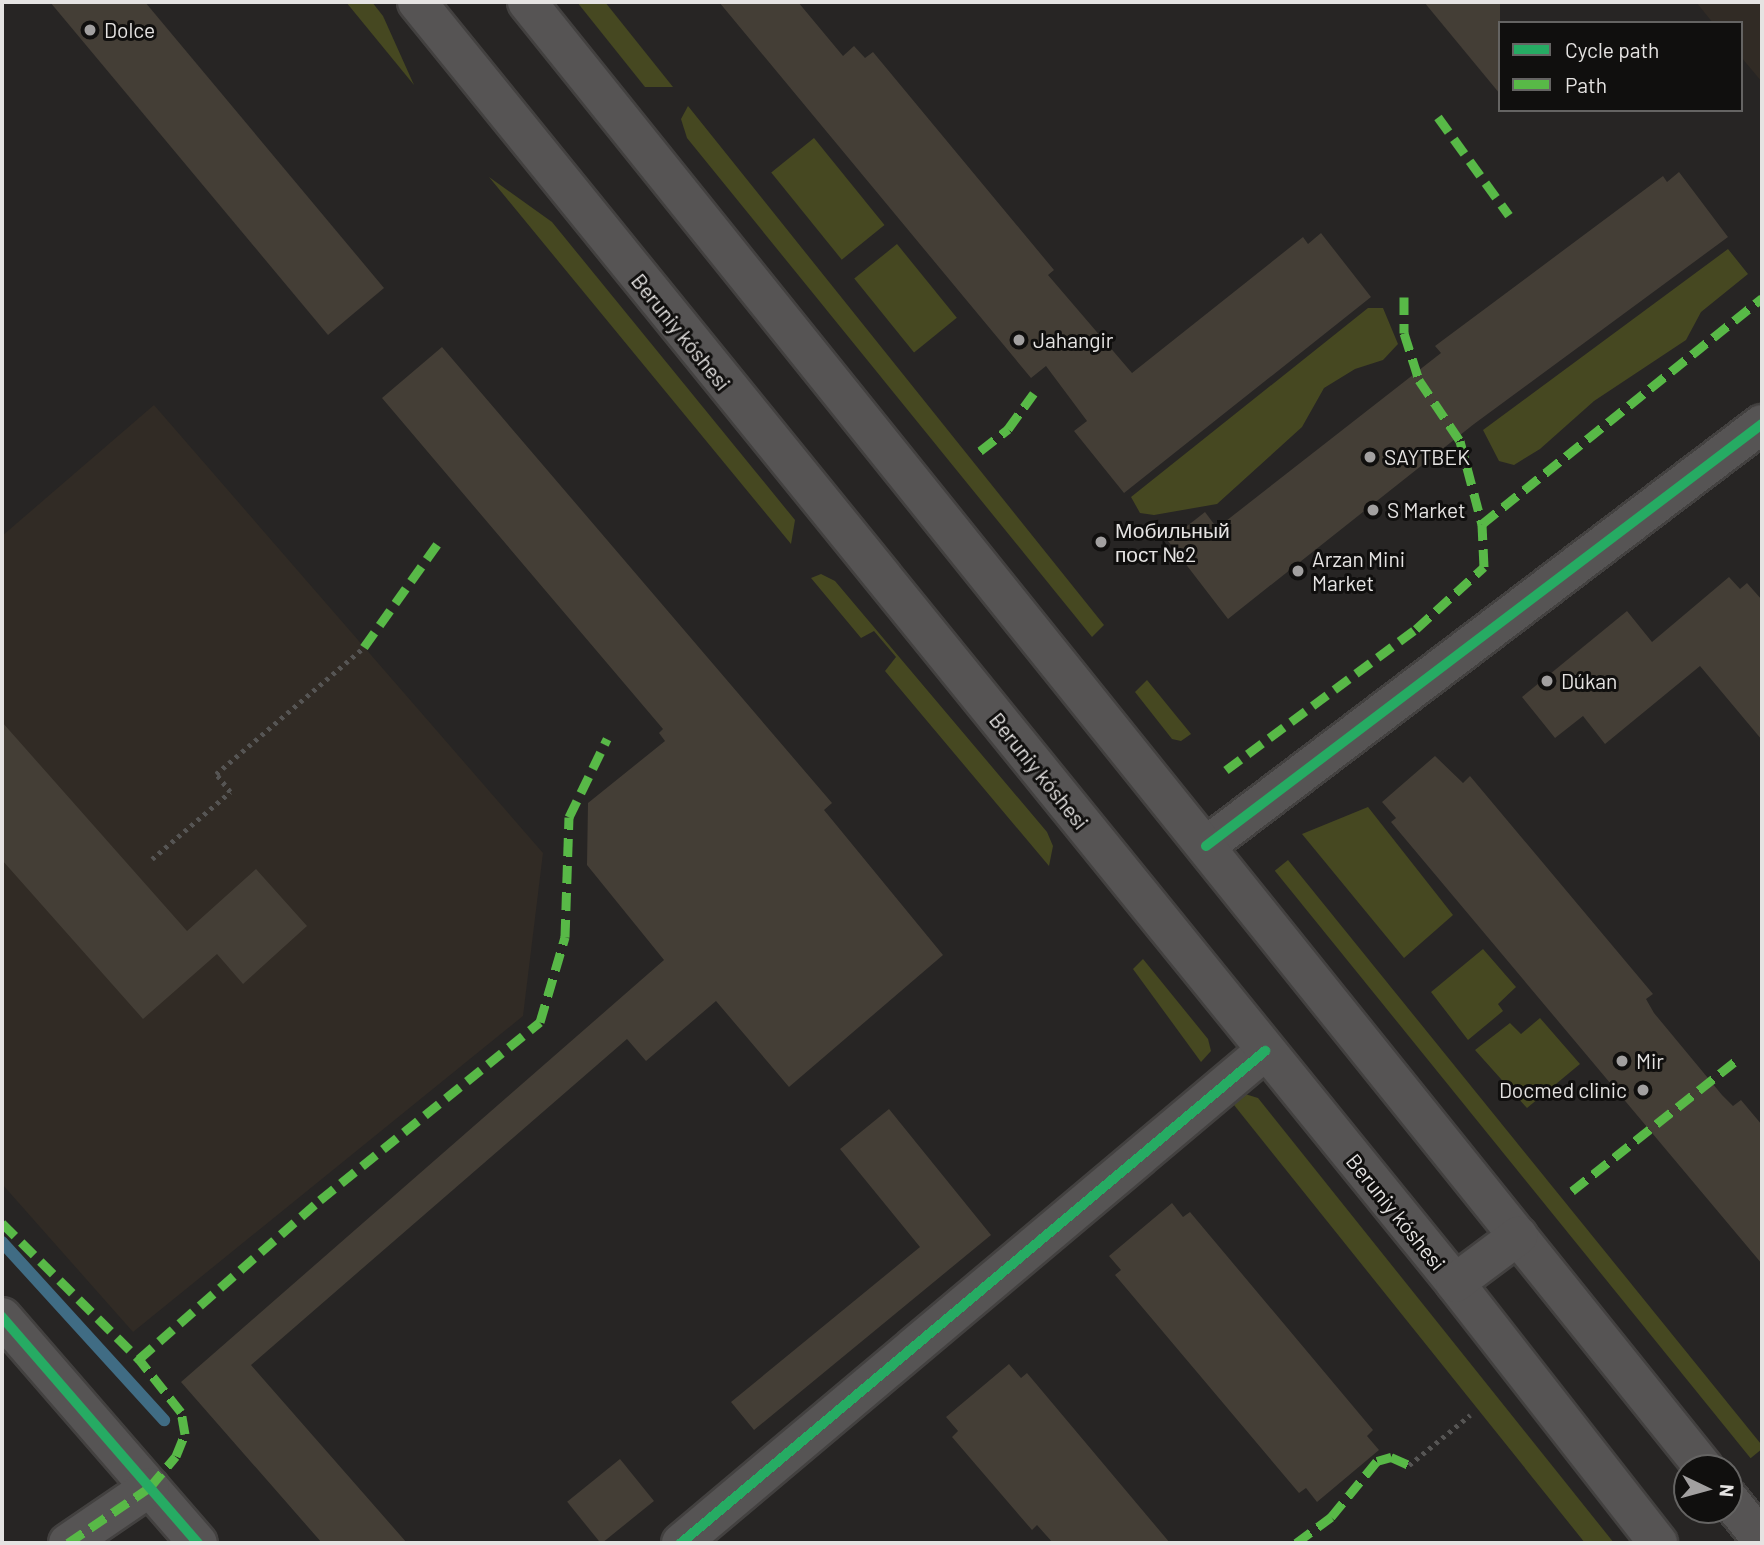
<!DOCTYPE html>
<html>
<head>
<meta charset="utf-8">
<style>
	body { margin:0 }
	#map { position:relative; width:1764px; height:1545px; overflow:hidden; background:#272524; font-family:Barlow,sans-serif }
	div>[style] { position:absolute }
	.built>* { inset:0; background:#312b25 }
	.green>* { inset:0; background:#464821; transform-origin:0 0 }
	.stream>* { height:12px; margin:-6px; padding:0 6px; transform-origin:6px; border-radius:6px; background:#406c84 }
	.building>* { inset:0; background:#443e36; transform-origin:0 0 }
	.path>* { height:4.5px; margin-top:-2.25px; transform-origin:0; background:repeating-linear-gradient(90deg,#565554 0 3.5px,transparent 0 8.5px) }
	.roads { filter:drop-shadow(2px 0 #434140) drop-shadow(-2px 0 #434140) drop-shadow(0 2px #434140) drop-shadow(0 -2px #434140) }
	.street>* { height:38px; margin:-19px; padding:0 19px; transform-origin:19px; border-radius:19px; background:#565454 }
	.secondary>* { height:38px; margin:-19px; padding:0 19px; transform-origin:19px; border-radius:19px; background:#565454 }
	.quiet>* { height:9px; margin-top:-4.5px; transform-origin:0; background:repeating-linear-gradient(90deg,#58b947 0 18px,transparent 0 27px) }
	.cycleway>* { height:10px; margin:-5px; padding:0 5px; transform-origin:5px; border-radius:5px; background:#26ab63 }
	.dots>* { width:19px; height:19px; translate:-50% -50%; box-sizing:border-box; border:4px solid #100f0e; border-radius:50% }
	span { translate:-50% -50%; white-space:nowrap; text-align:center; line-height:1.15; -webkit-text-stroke:6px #100f0e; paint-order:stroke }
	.poi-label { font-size:21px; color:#e5e3e2 }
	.left { translate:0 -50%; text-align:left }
	.right { translate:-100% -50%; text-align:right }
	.street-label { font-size:21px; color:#e5e3e2 }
	.frame { position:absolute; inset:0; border:4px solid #e5e3e2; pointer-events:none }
	.legend { position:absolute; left:1498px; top:21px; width:245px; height:91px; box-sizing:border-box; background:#100f0e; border:2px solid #656463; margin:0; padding:9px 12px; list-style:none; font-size:21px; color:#e5e3e2 }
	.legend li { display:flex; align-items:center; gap:14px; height:35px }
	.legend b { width:35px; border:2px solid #656463 }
	.north { position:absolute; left:1673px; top:1454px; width:70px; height:70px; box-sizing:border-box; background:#100f0e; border:2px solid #656463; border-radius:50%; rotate:95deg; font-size:19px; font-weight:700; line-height:28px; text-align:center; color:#e5e3e2 }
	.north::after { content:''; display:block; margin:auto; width:24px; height:32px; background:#a2a0a0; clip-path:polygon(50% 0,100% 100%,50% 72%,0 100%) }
</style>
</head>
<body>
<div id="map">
	<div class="built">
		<div style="clip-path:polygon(1696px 2px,1762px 2px,1762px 82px,1741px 57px,1741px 23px,1713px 23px)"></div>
		<div style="clip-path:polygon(154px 405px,543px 853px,523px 1016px,133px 1332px,2px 1184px,2px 536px)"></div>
	</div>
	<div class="green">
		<div style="clip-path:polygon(346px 2px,372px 2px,383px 16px,414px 85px)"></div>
		<div style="clip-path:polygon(577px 2px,605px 2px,673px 87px,645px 87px)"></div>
		<div style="clip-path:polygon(688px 106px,1104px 625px,1092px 637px,687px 138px,681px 119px)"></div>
		<div style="left:814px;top:138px;width:112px;height:55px;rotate:51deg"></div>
		<div style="clip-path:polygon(489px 177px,552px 222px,795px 520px,791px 544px)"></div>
		<div style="left:897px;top:244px;width:95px;height:55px;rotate:51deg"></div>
		<div style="clip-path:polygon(1728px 249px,1748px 274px,1701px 312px,1686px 340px,1594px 401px,1540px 449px,1514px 465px,1499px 461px,1483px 430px)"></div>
		<div style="clip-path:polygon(1368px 308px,1383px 308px,1398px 344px,1383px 360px,1355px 369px,1324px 388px,1302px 427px,1217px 504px,1154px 515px,1140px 513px,1131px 497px)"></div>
		<div style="clip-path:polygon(821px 574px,835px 581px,1047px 832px,1053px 846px,1049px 866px,885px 671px,896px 657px,874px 631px,861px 638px,811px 578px)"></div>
		<div style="clip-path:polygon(1147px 680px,1191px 734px,1181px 741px,1172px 739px,1135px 692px)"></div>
		<div style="clip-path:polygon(1368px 807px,1453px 915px,1404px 958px,1302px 834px)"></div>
		<div style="left:1288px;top:860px;width:756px;height:17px;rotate:51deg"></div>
		<div style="clip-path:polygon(1483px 949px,1516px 987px,1498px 1004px,1503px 1011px,1468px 1040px,1431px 992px)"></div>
		<div style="clip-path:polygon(1143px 959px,1208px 1039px,1211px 1051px,1201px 1062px,1133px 969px)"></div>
		<div style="clip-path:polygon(1540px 1018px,1580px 1064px,1527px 1108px,1475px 1050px,1510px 1023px,1521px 1034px)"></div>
		<div style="clip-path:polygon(1245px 1094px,1258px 1098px,1614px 1543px,1585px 1543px,1230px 1100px)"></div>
	</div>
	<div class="stream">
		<div style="left:2px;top:1242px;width:241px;rotate:47.7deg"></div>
	</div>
	<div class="building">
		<div style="clip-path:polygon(50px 2px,145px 2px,384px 288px,328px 335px)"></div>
		<div style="clip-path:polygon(719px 2px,798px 2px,843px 56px,854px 46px,865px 58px,873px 52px,1054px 270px,1048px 275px,1132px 373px,1303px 237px,1308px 244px,1321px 233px,1371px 297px,1124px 493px,1074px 431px,1087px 421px,1046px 366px,1031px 378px)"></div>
		<div style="clip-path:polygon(1424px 2px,1500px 2px,1500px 94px)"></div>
		<div style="clip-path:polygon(1679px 172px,1728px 237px,1474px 424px,1228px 619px,1168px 541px,1205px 512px,1217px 528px,1441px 353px,1435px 346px,1663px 176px,1667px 182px)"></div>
		<div style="clip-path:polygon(442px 347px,832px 803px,824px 810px,943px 955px,789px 1087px,716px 1001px,646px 1061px,627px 1039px,251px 1365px,407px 1543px,322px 1543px,181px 1382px,664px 960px,587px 865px,588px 803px,665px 741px,659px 733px,663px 729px,382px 398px)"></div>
		<div style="clip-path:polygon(1729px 577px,1740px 589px,1747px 583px,1762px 600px,1762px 740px,1700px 666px,1605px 744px,1583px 716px,1555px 738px,1522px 697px,1627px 611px,1652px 642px)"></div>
		<div style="clip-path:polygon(2px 722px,187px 931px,256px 869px,307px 926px,243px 984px,217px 954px,143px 1019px,2px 860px)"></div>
		<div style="clip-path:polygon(1435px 756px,1463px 783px,1470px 776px,1653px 994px,1646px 999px,1654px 1013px,1722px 1095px,1733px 1106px,1741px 1100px,1762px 1125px,1762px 1264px,1391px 822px,1396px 818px,1382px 802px)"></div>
		<div style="clip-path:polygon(889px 1109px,991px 1235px,754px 1430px,731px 1402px,920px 1247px,840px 1149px)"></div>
		<div style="clip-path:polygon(1172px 1203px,1183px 1217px,1190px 1212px,1373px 1430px,1367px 1436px,1379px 1450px,1317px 1502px,1306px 1488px,1299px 1493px,1115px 1275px,1121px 1270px,1109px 1256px)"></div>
		<div style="clip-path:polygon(1009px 1364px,1021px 1378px,1027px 1373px,1170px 1543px,1053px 1543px,1037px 1525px,1032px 1530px,952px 1437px,958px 1431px,946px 1417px)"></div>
		<div style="left:620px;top:1459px;width:54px;height:68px;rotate:51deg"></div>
	</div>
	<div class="path">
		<div style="left:152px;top:859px;width:103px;rotate:-40.7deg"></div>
		<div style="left:230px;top:792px;width:23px;rotate:-128deg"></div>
		<div style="left:216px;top:774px;width:195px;rotate:-40.6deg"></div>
		<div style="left:1409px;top:1465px;width:79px;rotate:-39.3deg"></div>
	</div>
	<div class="roads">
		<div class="street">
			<div style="left:1206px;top:846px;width:698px;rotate:-37.2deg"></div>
			<div style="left:2px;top:1317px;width:299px;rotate:49.1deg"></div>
			<div style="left:68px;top:1543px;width:99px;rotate:-34.3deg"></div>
			<div style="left:681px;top:1543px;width:764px;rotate:-40.11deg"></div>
		</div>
		<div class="secondary">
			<div style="left:417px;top:2px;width:1649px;rotate:50.98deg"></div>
			<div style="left:1455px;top:1283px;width:330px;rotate:52deg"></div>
			<div style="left:527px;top:2px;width:1880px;rotate:51.24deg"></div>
			<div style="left:1455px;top:1283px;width:79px;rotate:-36.7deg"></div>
			<div style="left:1729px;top:1499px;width:53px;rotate:51.2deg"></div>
		</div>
	</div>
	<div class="quiet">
		<div style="left:1438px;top:117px;width:121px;rotate:54.1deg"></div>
		<div style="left:1404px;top:297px;width:36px;rotate:90deg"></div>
		<div style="left:1404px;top:333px;width:49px;rotate:72.3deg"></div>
		<div style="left:1419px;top:380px;width:73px;rotate:56.1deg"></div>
		<div style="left:1460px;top:441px;width:86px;rotate:75.2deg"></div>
		<div style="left:980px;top:451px;width:36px;rotate:-38deg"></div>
		<div style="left:1008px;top:429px;width:44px;rotate:-54.2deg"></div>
		<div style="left:364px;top:647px;width:129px;rotate:-54.5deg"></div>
		<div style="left:1226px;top:770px;width:237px;rotate:-36.6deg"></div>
		<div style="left:1416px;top:629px;width:92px;rotate:-42.4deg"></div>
		<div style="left:1484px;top:567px;width:43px;rotate:-92.7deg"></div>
		<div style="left:1482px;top:524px;width:360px;rotate:-38.9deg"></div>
		<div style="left:1572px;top:1191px;width:213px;rotate:-38.5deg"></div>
		<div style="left:2px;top:1223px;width:193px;rotate:44.8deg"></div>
		<div style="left:68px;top:1543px;width:99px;rotate:-34.3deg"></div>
		<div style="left:150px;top:1487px;width:40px;rotate:-50deg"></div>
		<div style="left:176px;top:1456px;width:24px;rotate:-68deg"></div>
		<div style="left:185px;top:1434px;width:22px;rotate:-100deg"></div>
		<div style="left:181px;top:1412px;width:68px;rotate:-128.4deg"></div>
		<div style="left:139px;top:1359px;width:241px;rotate:-41.3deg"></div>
		<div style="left:320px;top:1200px;width:283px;rotate:-39deg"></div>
		<div style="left:540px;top:1022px;width:89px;rotate:-73.6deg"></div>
		<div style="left:565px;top:937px;width:120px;rotate:-88.1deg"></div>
		<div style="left:569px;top:817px;width:87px;rotate:-64deg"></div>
		<div style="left:1296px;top:1543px;width:44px;rotate:-36.6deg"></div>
		<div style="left:1331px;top:1517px;width:72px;rotate:-50.6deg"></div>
		<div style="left:1377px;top:1461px;width:15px;rotate:-16deg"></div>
		<div style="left:1391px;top:1457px;width:20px;rotate:24deg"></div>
	</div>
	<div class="cycleway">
		<div style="left:1206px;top:846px;width:698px;rotate:-37.2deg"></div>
		<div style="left:2px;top:1317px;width:299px;rotate:49.1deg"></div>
		<div style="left:681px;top:1543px;width:764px;rotate:-40.11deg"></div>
	</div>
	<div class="dots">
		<div style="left:90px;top:30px;background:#a2a0a0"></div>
		<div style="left:1019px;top:340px;background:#a2a0a0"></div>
		<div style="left:1370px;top:457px;background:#a2a0a0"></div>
		<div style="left:1373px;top:510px;background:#a2a0a0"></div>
		<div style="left:1101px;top:542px;background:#a2a0a0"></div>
		<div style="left:1298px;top:571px;background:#a2a0a0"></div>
		<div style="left:1547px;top:681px;background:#a2a0a0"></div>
		<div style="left:1622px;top:1061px;background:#a2a0a0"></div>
		<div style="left:1643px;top:1090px;background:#a2a0a0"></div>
	</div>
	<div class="poi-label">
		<span class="left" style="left:104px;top:30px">Dolce</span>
		<span class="left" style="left:1033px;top:340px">Jahangir</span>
		<span class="left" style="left:1384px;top:457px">SAYTBEK</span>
		<span class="left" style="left:1387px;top:510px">S Market</span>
		<span class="left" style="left:1115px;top:542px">Мобильный<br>пост №2</span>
		<span class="left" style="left:1312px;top:571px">Arzan Mini<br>Market</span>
		<span class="left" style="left:1561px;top:681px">Dúkan</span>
		<span class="left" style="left:1636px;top:1061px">Mir</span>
		<span class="right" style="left:1627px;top:1090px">Docmed clinic</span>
	</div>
	<div class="street-label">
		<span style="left:681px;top:332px;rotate:51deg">Beruniy kóshesi</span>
		<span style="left:1039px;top:771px;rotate:51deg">Beruniy kóshesi</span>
		<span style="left:1396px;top:1212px;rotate:51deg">Beruniy kóshesi</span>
	</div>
	<div class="frame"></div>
	<ul class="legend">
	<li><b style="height:9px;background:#26ab63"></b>Cycle path</li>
	<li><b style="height:9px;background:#58b947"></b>Path</li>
	</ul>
	<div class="north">N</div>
</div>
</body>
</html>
